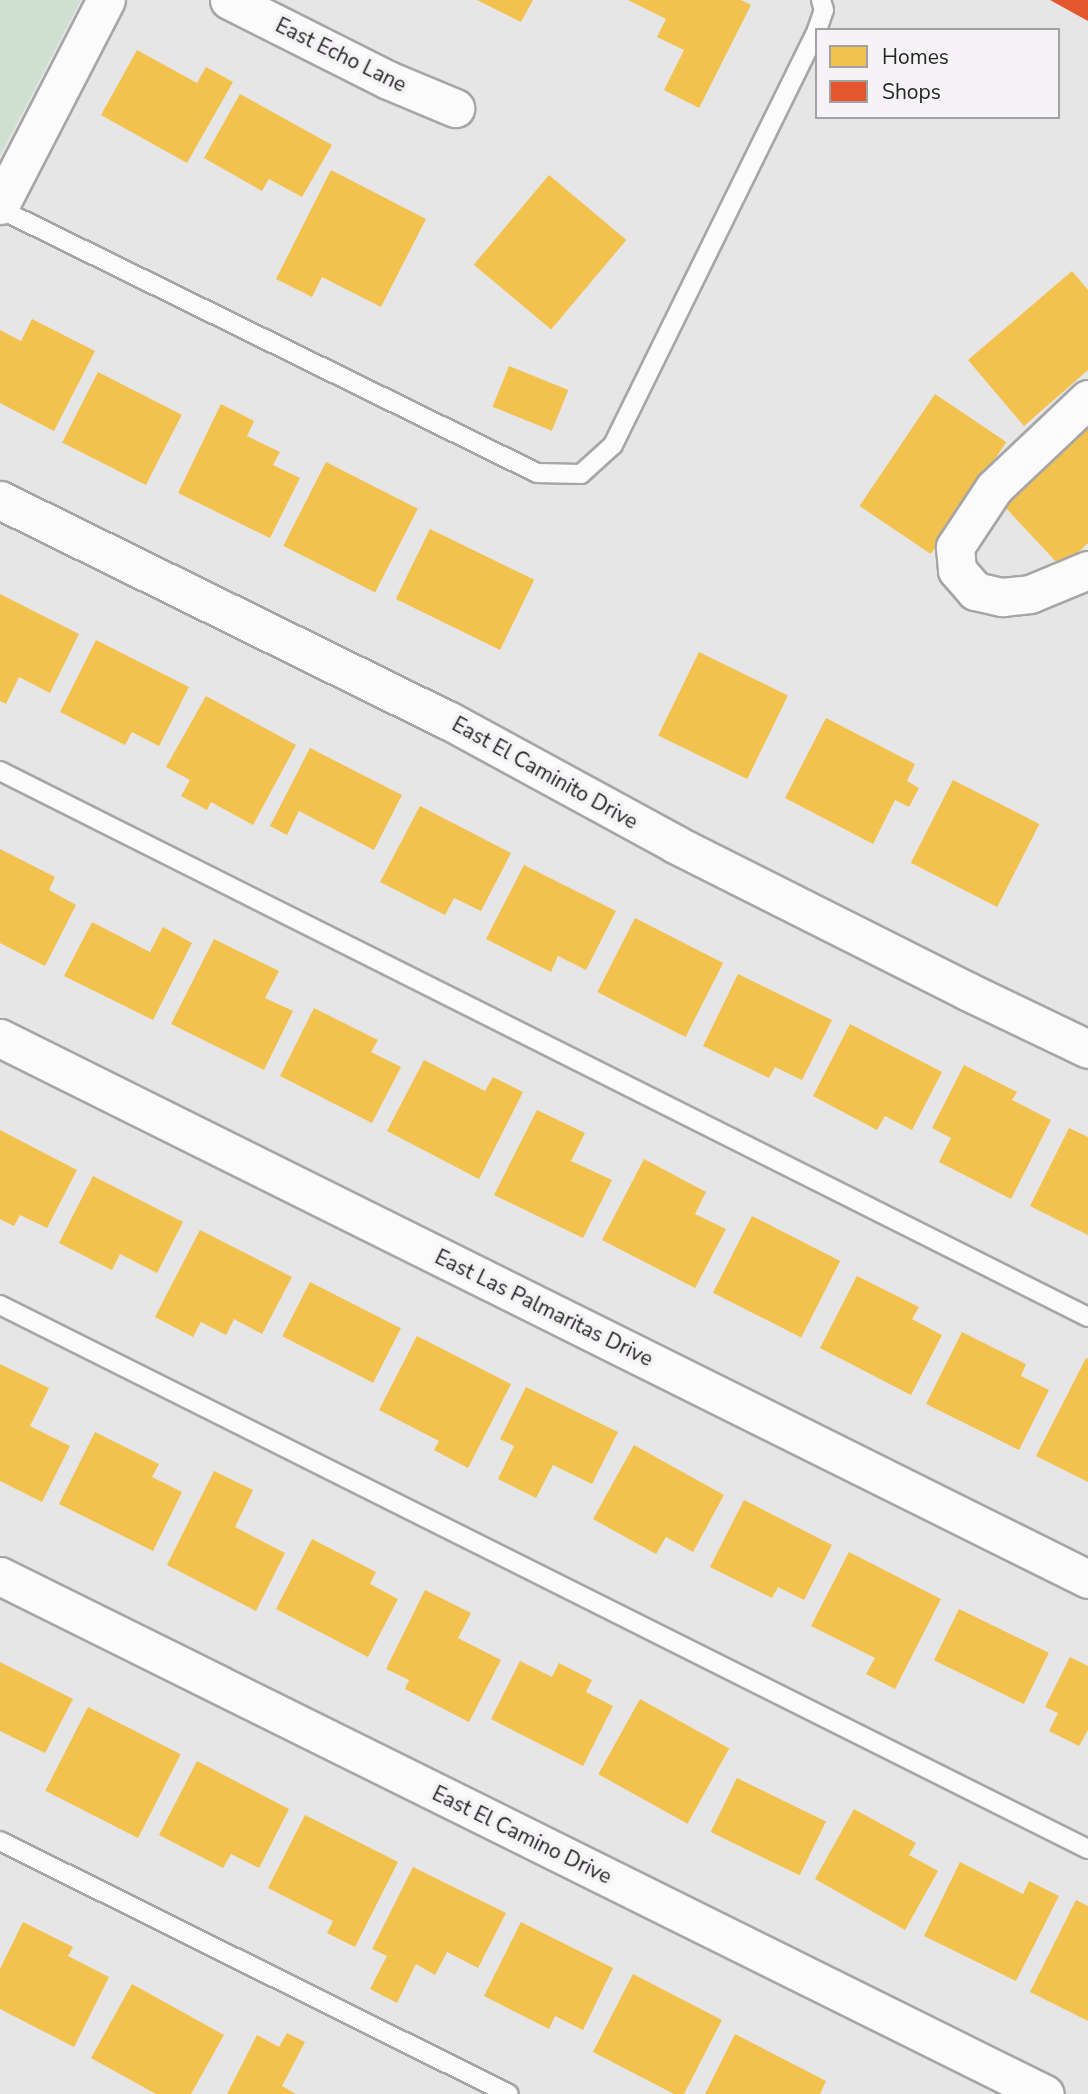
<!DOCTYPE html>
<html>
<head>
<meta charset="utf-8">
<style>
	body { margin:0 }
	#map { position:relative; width:1088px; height:2094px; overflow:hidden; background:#e7e6e7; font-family:"Nunito Sans",sans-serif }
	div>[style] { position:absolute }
	.green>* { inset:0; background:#cfe0d0 }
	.homes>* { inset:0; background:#f2c14e; transform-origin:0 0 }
	.shops>* { inset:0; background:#e4572e }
	.roads { filter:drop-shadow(2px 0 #a7a6a7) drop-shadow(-2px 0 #a7a6a7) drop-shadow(0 2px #a7a6a7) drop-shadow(0 -2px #a7a6a7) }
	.lane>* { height:18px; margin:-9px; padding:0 9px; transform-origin:9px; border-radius:9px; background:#fbfbfb }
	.street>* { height:37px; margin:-18.5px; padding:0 18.5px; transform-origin:18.5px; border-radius:18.5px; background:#fbfbfb }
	span { translate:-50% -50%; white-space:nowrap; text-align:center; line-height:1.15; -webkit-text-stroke:7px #f5f3f6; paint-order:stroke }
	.street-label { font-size:21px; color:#262526 }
	.legend { position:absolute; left:815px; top:28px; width:245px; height:91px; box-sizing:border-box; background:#f5f3f6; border:2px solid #a2a1a3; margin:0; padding:9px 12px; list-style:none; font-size:21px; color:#262526 }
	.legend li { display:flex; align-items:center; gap:14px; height:35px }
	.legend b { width:35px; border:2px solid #a2a1a3 }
</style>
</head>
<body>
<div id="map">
	<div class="green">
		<div style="clip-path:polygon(0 0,81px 0,0 156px)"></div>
	</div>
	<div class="homes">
		<div style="clip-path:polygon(477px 0,533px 0,521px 22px)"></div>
		<div style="clip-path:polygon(628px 0,741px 0,751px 5px,699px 108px,664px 90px,684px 50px,657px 37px,666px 19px)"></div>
		<div style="clip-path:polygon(137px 50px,197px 83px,206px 67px,233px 82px,187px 163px,101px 115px)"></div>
		<div style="clip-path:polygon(240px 94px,332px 145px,302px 197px,269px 179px,262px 191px,204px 158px)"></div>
		<div style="clip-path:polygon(331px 170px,426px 219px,381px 307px,322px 277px,312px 297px,276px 279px)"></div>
		<div style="left:549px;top:175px;width:101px;height:117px;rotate:40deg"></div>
		<div style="clip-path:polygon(1072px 271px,1088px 290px,1088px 370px,1024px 426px,968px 360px)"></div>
		<div style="clip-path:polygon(32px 319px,95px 351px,54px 431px,0 403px,0 330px,21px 341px)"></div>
		<div style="left:509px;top:366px;width:64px;height:44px;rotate:22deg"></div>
		<div style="left:98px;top:372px;width:94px;height:79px;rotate:27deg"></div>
		<div style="left:935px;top:394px;width:86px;height:135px;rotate:34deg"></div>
		<div style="clip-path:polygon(221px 404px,254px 421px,247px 436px,280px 452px,273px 465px,300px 478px,270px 538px,178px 493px)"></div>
		<div style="clip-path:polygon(1088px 426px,1088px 543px,1062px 568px,1003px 505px)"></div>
		<div style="left:326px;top:462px;width:103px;height:94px;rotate:27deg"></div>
		<div style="left:430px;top:529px;width:116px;height:78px;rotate:26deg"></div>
		<div style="clip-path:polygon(0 594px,79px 634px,50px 693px,19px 677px,6px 704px,0 701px)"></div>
		<div style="clip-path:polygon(96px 640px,189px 687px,159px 746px,132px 732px,125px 745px,60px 712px)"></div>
		<div style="left:699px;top:652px;width:99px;height:93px;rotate:26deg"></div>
		<div style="clip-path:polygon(206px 696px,296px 745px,253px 825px,211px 802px,207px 810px,181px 796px,190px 780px,166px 767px)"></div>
		<div style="clip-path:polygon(826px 718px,915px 764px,907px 781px,919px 788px,909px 807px,895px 800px,873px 844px,785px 798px)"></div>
		<div style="clip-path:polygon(310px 748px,402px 795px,374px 850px,299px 811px,287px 835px,270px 826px)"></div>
		<div style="left:953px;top:780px;width:97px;height:93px;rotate:27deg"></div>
		<div style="clip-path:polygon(420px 806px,511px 853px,481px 911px,454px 898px,445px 915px,380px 882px)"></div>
		<div style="clip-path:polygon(0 849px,55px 877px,49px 890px,76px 905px,45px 966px,0 943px)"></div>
		<div style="clip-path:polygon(524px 865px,616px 911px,586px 970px,558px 956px,551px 972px,486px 939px)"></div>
		<div style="left:635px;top:918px;width:99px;height:83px;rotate:27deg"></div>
		<div style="clip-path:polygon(92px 922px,150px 952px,163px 927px,192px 943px,153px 1020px,64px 976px)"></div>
		<div style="clip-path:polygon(214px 939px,279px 971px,265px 998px,293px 1011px,264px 1070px,171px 1024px)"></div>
		<div style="clip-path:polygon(738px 974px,832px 1020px,802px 1080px,775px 1067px,769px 1078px,703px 1046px)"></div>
		<div style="clip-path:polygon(314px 1008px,378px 1040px,371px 1052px,401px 1067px,372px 1123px,280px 1076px)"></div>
		<div style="clip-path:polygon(850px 1024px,942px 1072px,912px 1130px,885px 1116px,877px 1130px,813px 1096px)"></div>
		<div style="clip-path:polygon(424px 1060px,485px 1091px,493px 1077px,523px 1092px,479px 1179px,387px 1131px)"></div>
		<div style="clip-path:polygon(964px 1065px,1017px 1092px,1012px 1100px,1051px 1120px,1011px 1199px,939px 1162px,951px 1138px,932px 1128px)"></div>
		<div style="clip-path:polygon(537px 1110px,585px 1133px,571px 1161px,612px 1180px,583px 1238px,494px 1195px)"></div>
		<div style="clip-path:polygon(1069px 1128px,1088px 1137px,1088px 1235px,1030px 1206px)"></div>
		<div style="clip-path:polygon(0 1130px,77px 1170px,47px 1228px,20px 1215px,14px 1226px,0 1219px)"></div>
		<div style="clip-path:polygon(644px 1159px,706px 1192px,695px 1214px,726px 1229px,695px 1288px,602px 1240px)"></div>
		<div style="clip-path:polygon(93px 1176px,183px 1222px,157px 1273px,120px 1254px,112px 1270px,59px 1243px)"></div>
		<div style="left:752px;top:1216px;width:99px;height:86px;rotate:27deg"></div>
		<div style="clip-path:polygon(200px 1230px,292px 1277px,262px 1334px,234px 1319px,226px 1335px,201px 1322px,193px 1337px,155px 1317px)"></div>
		<div style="clip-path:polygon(857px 1276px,919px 1307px,912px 1319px,942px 1335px,911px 1395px,820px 1348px)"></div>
		<div style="left:310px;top:1282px;width:102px;height:61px;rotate:27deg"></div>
		<div style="clip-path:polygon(962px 1332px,1026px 1364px,1021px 1376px,1049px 1390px,1019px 1450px,926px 1404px)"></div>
		<div style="clip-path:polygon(417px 1336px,511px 1384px,468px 1468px,434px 1450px,439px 1441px,379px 1410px)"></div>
		<div style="clip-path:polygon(1086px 1358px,1088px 1359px,1088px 1482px,1036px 1456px)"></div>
		<div style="clip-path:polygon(0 1364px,49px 1388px,30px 1426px,70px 1446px,42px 1502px,0 1481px)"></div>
		<div style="clip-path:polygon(526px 1387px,618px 1432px,592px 1484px,553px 1465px,536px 1498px,498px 1479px,514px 1446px,500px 1439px)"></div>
		<div style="clip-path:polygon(95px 1432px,159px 1464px,152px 1477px,182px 1492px,153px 1551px,59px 1504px)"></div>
		<div style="clip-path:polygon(634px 1445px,724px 1495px,693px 1552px,666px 1537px,656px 1554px,593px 1519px)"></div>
		<div style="clip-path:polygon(214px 1471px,253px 1490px,235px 1527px,285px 1553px,256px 1611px,167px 1565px)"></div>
		<div style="clip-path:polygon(744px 1500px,832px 1545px,804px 1600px,778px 1587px,772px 1598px,710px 1567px)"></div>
		<div style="clip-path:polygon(312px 1539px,376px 1572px,370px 1584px,398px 1599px,368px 1657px,276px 1609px)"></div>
		<div style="clip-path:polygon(849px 1552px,941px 1599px,895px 1689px,866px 1674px,875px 1658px,811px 1626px)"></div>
		<div style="clip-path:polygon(425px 1590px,471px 1613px,458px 1638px,501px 1660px,469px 1722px,405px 1689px,409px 1680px,386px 1669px)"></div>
		<div style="left:959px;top:1609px;width:100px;height:57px;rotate:26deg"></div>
		<div style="clip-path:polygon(1070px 1657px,1088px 1666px,1088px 1730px,1079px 1746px,1049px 1731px,1058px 1713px,1045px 1707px)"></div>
		<div style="clip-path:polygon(520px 1661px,552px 1677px,559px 1663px,592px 1680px,586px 1692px,613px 1706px,583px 1766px,491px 1719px)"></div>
		<div style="clip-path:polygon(0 1662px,73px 1699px,45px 1753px,0 1731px)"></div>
		<div style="left:640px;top:1699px;width:102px;height:86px;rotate:29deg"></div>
		<div style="left:88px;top:1707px;width:104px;height:94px;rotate:27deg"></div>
		<div style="clip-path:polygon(197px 1761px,289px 1809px,259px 1868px,231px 1854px,223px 1868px,159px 1835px)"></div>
		<div style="left:737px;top:1778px;width:99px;height:60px;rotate:26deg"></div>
		<div style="clip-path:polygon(854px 1809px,916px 1843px,909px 1855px,938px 1871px,905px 1930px,815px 1879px)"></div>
		<div style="clip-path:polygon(305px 1815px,398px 1862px,355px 1947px,327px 1933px,333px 1921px,268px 1888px)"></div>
		<div style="clip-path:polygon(960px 1862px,1023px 1894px,1029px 1881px,1059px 1896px,1016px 1981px,924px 1936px)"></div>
		<div style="clip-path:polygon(413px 1867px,506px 1913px,478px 1968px,447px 1952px,435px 1975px,416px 1964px,397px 2003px,370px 1989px,387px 1956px,372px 1949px)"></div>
		<div style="clip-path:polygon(1076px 1900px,1088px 1906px,1088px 2021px,1030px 1992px)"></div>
		<div style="clip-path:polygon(23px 1922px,73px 1947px,68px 1956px,109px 1977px,74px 2047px,0 2009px,0 1969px)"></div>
		<div style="clip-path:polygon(521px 1922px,613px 1968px,583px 2030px,555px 2016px,549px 2029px,484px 1996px)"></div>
		<div style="clip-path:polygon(633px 1974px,722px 2020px,684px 2094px,674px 2094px,593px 2052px)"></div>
		<div style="clip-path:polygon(132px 1984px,224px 2035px,191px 2094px,156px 2094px,91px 2058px)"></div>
		<div style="clip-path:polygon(287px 2033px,305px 2042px,282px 2086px,296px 2094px,227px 2094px,257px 2035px,279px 2047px)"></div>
		<div style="clip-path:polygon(735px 2034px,826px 2081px,820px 2094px,705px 2094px)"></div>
	</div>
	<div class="shops">
		<div style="clip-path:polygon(1050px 0,1088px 0,1088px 21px)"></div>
	</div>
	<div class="roads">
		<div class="lane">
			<div style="left:817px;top:30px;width:21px;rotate:-71deg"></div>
			<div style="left:824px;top:10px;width:10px;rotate:-107deg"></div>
			<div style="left:0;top:209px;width:598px;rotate:26.18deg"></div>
			<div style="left:537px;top:473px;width:44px;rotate:1.3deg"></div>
			<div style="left:581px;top:474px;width:43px;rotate:-42.2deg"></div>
			<div style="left:613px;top:445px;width:462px;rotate:-63.8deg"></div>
			<div style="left:0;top:771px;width:1217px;rotate:26.65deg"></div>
			<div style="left:0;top:1305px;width:1216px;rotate:26.57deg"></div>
			<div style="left:0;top:1841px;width:568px;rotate:26.43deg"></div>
		</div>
		<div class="street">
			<div style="left:229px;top:0;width:178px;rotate:26.7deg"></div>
			<div style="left:388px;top:80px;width:73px;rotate:22.7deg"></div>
			<div style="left:0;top:205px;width:231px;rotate:-62.7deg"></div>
			<div style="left:1088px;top:399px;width:129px;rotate:136.6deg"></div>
			<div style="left:994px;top:488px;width:71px;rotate:123.5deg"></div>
			<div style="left:955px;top:547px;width:23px;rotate:85deg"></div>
			<div style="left:957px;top:570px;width:28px;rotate:49deg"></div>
			<div style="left:975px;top:591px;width:28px;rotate:13deg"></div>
			<div style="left:1002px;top:597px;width:28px;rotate:-6deg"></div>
			<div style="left:1030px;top:594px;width:63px;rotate:-22.5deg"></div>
			<div style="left:0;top:500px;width:499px;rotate:26.2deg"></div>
			<div style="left:448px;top:720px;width:259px;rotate:28.6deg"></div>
			<div style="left:675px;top:844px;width:327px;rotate:26.7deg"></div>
			<div style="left:967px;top:991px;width:134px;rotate:25.6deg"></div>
			<div style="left:0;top:1038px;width:1215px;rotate:26.44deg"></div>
			<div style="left:0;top:1576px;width:1166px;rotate:26.37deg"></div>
		</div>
	</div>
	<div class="street-label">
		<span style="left:341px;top:55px;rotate:26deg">East Echo Lane</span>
		<span style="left:545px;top:773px;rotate:29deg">East El Caminito Drive</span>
		<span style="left:544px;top:1308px;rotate:26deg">East Las Palmaritas Drive</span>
		<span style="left:522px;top:1835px;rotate:26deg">East El Camino Drive</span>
	</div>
	<ul class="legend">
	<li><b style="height:19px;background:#f2c14e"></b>Homes</li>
	<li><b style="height:19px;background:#e4572e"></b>Shops</li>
	</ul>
</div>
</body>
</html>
